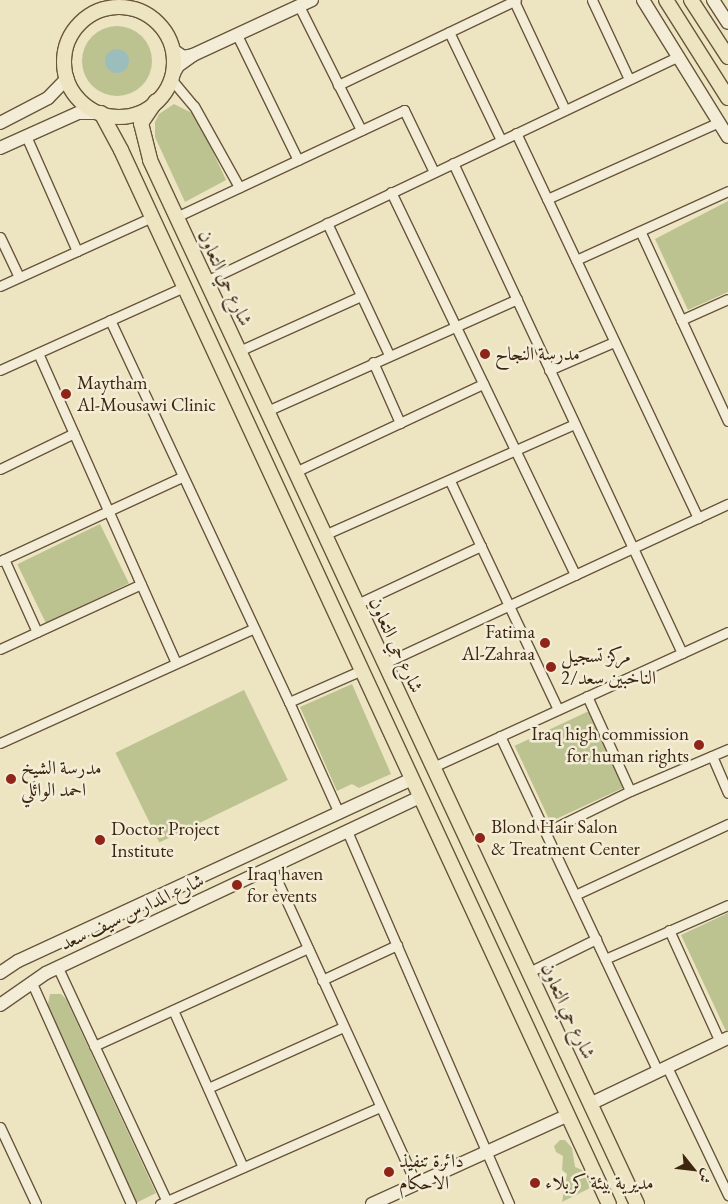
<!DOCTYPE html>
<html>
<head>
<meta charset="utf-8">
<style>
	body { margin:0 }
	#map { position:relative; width:728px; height:1204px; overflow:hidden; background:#ede4c2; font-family:"EB Garamond",Amiri,serif }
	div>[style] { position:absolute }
	.green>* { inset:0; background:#bcc391; transform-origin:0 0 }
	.round { border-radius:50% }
	.water>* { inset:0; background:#9bbdbb }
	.roads { filter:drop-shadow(1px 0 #68563c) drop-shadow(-1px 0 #68563c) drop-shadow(0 1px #68563c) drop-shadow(0 -1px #68563c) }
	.street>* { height:9px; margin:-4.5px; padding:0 4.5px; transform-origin:4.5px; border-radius:4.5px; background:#f3edd7 }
	.secondary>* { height:12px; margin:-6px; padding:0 6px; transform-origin:6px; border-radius:6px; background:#f3edd7 }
	.primary>* { height:14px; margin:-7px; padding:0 7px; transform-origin:7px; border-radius:7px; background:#ede4c2 }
	.primary>.ring { margin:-7px; padding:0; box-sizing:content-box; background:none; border:14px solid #ede4c2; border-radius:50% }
	.dots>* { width:14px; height:14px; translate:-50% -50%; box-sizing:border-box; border:2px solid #f3edd7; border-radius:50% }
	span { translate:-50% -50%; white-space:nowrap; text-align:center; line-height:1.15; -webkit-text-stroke:5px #f3edd7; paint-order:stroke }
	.street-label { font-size:19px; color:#3c260f }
	.poi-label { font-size:19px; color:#3c260f }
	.left { translate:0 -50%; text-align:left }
	.right { translate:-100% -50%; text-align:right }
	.north { position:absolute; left:668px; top:1144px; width:50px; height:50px; -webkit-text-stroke:4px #f3edd7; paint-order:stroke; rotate:119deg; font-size:14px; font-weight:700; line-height:20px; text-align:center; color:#3c260f }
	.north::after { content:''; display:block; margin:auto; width:18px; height:22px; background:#3c260f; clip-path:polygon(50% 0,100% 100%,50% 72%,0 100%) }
</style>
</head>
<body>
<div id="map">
	<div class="green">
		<div class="round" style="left:82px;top:26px;width:70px;height:70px"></div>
		<div style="clip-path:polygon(174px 104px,196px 115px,226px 180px,185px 202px,155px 137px,155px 122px,159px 114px)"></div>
		<div style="clip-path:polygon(728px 201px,728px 292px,688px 310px,655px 239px)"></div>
		<div style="left:100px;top:524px;width:66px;height:92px;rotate:64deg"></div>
		<div style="clip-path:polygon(352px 684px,391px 774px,359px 788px,352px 784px,337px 791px,300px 707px)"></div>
		<div style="left:244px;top:690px;width:100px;height:143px;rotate:64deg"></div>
		<div style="left:589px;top:711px;width:84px;height:82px;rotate:65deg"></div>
		<div style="clip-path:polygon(728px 913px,728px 1030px,726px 1031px,681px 935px)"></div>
		<div style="clip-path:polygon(50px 994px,61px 994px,66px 999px,156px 1193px,136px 1203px,46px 1014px)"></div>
		<div style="clip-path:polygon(560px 1140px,565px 1140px,572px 1148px,575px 1167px,582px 1170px,590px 1188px,562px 1202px,567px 1174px,562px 1170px,563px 1156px,556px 1152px,554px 1146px)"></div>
	</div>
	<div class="water">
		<div class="round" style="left:105px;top:49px;width:24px;height:24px"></div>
	</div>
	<div class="roads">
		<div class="street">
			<div style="left:592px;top:0;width:87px;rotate:64.9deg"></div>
			<div style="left:514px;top:1px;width:120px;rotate:64.9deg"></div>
			<div style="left:299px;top:6px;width:139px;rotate:63.4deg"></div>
			<div style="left:449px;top:32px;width:120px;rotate:64.3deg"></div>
			<div style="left:237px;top:35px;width:139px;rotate:64deg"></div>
			<div style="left:171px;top:79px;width:35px;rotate:50deg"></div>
			<div style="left:194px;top:106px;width:93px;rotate:60.9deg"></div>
			<div style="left:338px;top:85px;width:197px;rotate:-25.5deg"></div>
			<div style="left:516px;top:133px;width:426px;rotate:64.7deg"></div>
			<div style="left:26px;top:136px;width:126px;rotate:66.1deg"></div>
			<div style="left:453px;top:163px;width:541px;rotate:64.95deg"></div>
			<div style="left:391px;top:192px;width:425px;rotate:64.3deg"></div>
			<div style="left:547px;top:199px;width:188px;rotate:-24.1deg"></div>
			<div style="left:176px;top:217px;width:252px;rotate:-25.1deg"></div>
			<div style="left:404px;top:110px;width:69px;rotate:64.2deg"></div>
			<div style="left:327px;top:223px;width:146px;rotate:64.8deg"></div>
			<div style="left:641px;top:233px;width:207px;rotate:65.2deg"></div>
			<div style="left:0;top:237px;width:44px;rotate:64.6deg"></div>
			<div style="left:576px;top:260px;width:167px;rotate:-24.4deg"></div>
			<div style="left:206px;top:281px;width:524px;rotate:-25.44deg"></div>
			<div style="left:0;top:286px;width:167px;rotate:-24.4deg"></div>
			<div style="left:110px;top:320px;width:422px;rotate:64.9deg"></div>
			<div style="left:289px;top:702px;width:80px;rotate:-23.7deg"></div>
			<div style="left:681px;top:320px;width:51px;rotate:-24.1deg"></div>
			<div style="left:239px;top:351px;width:134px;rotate:-24.3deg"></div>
			<div style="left:38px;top:353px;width:339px;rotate:66deg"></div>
			<div style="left:373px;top:362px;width:67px;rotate:66.1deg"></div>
			<div style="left:0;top:370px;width:202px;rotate:-24.3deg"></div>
			<div style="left:549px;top:370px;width:71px;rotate:-23.3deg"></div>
			<div style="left:267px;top:411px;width:274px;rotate:-24.1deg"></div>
			<div style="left:0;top:469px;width:82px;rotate:-25.9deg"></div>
			<div style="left:295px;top:472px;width:208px;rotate:-25.1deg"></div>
			<div style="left:450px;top:481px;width:252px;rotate:64.7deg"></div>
			<div style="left:324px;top:535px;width:274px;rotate:-23.9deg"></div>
			<div style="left:4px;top:559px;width:80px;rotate:65.7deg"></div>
			<div style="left:0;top:561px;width:200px;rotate:-24.8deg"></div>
			<div style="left:357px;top:604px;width:137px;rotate:-25.1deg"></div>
			<div style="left:0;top:649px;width:155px;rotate:-24.7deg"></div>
			<div style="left:385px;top:663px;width:378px;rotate:-24.9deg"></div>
			<div style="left:587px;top:696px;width:104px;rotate:65.6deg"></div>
			<div style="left:289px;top:702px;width:122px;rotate:65.8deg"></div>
			<div style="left:500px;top:736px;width:371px;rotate:64.8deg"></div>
			<div style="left:0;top:743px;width:277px;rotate:-24.3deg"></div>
			<div style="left:712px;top:756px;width:40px;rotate:66.6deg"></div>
			<div style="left:433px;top:767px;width:324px;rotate:-24.6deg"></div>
			<div style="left:347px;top:831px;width:407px;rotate:66.5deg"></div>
			<div style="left:546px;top:832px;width:93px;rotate:-26deg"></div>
			<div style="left:630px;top:791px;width:107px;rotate:-23.2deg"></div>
			<div style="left:271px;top:867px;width:349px;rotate:65.4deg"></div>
			<div style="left:575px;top:895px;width:169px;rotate:-24.9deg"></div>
			<div style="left:669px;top:930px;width:123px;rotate:65.5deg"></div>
			<div style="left:605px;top:959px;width:134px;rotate:-23.7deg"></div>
			<div style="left:58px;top:968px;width:260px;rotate:65deg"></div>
			<div style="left:529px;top:972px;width:75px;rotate:-26.2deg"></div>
			<div style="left:322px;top:980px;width:83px;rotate:-25deg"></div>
			<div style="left:31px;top:981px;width:244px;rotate:65.8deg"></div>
			<div style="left:173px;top:1010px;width:172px;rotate:66deg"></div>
			<div style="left:94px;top:1046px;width:235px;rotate:-24.6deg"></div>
			<div style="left:667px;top:1067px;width:142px;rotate:64.5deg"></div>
			<div style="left:208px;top:1088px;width:148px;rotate:-24.3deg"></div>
			<div style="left:0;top:1127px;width:85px;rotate:64.9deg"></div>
			<div style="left:160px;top:1204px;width:240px;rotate:-23.8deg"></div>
		</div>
		<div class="secondary">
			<div style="left:643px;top:0;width:161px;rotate:58.2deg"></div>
			<div style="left:713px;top:0;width:27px;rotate:57deg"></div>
			<div style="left:172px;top:49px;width:14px;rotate:36deg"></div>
			<div style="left:183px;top:57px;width:10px;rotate:-11deg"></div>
			<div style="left:171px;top:79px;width:15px;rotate:-62deg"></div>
			<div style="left:178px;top:66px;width:19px;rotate:-36deg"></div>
			<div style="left:193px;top:55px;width:131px;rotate:-24.8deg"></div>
			<div style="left:0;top:123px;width:54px;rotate:-27.5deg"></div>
			<div style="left:48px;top:98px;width:28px;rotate:-46deg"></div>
			<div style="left:0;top:148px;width:85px;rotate:-24.2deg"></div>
			<div style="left:78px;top:113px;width:23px"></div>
			<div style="left:0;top:973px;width:22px;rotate:-34deg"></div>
			<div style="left:18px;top:961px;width:434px;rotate:-24.8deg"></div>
			<div style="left:0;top:1005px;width:56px;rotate:-34.8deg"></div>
			<div style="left:46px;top:973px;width:413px;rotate:-25.2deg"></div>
			<div style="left:590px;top:1104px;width:153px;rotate:-25.6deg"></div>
			<div style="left:372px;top:1204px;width:215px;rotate:-24.4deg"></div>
		</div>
		<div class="primary">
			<div style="left:666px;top:0;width:116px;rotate:57.7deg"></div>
			<div style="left:691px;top:0;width:68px;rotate:57deg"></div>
			<div class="ring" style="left:64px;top:7px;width:96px;height:96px"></div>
			<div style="left:156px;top:101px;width:27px;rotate:124deg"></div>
			<div style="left:141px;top:123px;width:38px;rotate:76deg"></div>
			<div style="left:150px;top:160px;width:1152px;rotate:64.99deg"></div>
			<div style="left:101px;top:113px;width:42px;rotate:61.6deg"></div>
			<div style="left:121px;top:150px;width:1161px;rotate:65.16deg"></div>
		</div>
	</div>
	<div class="dots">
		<div style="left:485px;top:354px;background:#8f2418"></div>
		<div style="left:66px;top:394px;background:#8f2418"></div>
		<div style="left:545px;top:643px;background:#8f2418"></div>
		<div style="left:551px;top:667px;background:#8f2418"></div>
		<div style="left:699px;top:745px;background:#8f2418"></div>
		<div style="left:11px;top:779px;background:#8f2418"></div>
		<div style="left:480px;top:838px;background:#8f2418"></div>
		<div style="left:100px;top:840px;background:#8f2418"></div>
		<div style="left:237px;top:885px;background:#8f2418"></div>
		<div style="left:389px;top:1172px;background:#8f2418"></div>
		<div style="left:535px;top:1183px;background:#8f2418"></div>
	</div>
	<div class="street-label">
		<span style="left:225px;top:278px;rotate:65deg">شارع حي التعاون</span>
		<span style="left:396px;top:645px;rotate:65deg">شارع حي التعاون</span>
		<span style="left:132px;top:912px;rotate:-25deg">شارع المدارس سيف سعد</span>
		<span style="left:568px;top:1011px;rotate:65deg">شارع حي التعاون</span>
	</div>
	<div class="poi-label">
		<span class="left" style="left:495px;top:354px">مدرسة النجاح</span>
		<span class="left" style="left:77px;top:394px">Maytham<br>Al-Mousawi Clinic</span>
		<span class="right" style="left:535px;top:643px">Fatima<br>Al-Zahraa</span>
		<span class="left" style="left:561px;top:667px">مركز تسجيل<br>الناخبين سعد/2</span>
		<span class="right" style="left:689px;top:745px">Iraq high commission<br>for human rights</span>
		<span class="left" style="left:21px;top:779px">مدرسة الشيخ<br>احمد الوائلي</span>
		<span class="left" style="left:491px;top:838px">Blond Hair Salon<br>&amp; Treatment Center</span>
		<span class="left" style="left:111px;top:840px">Doctor Project<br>Institute</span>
		<span class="left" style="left:247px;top:885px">Iraq haven<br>for events</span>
		<span class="left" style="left:399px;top:1172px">دائرة تنفيذ<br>الاحكام</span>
		<span class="left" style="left:545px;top:1183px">مديرية بيئة كربلاء</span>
	</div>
	<div class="north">ش</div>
</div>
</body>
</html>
